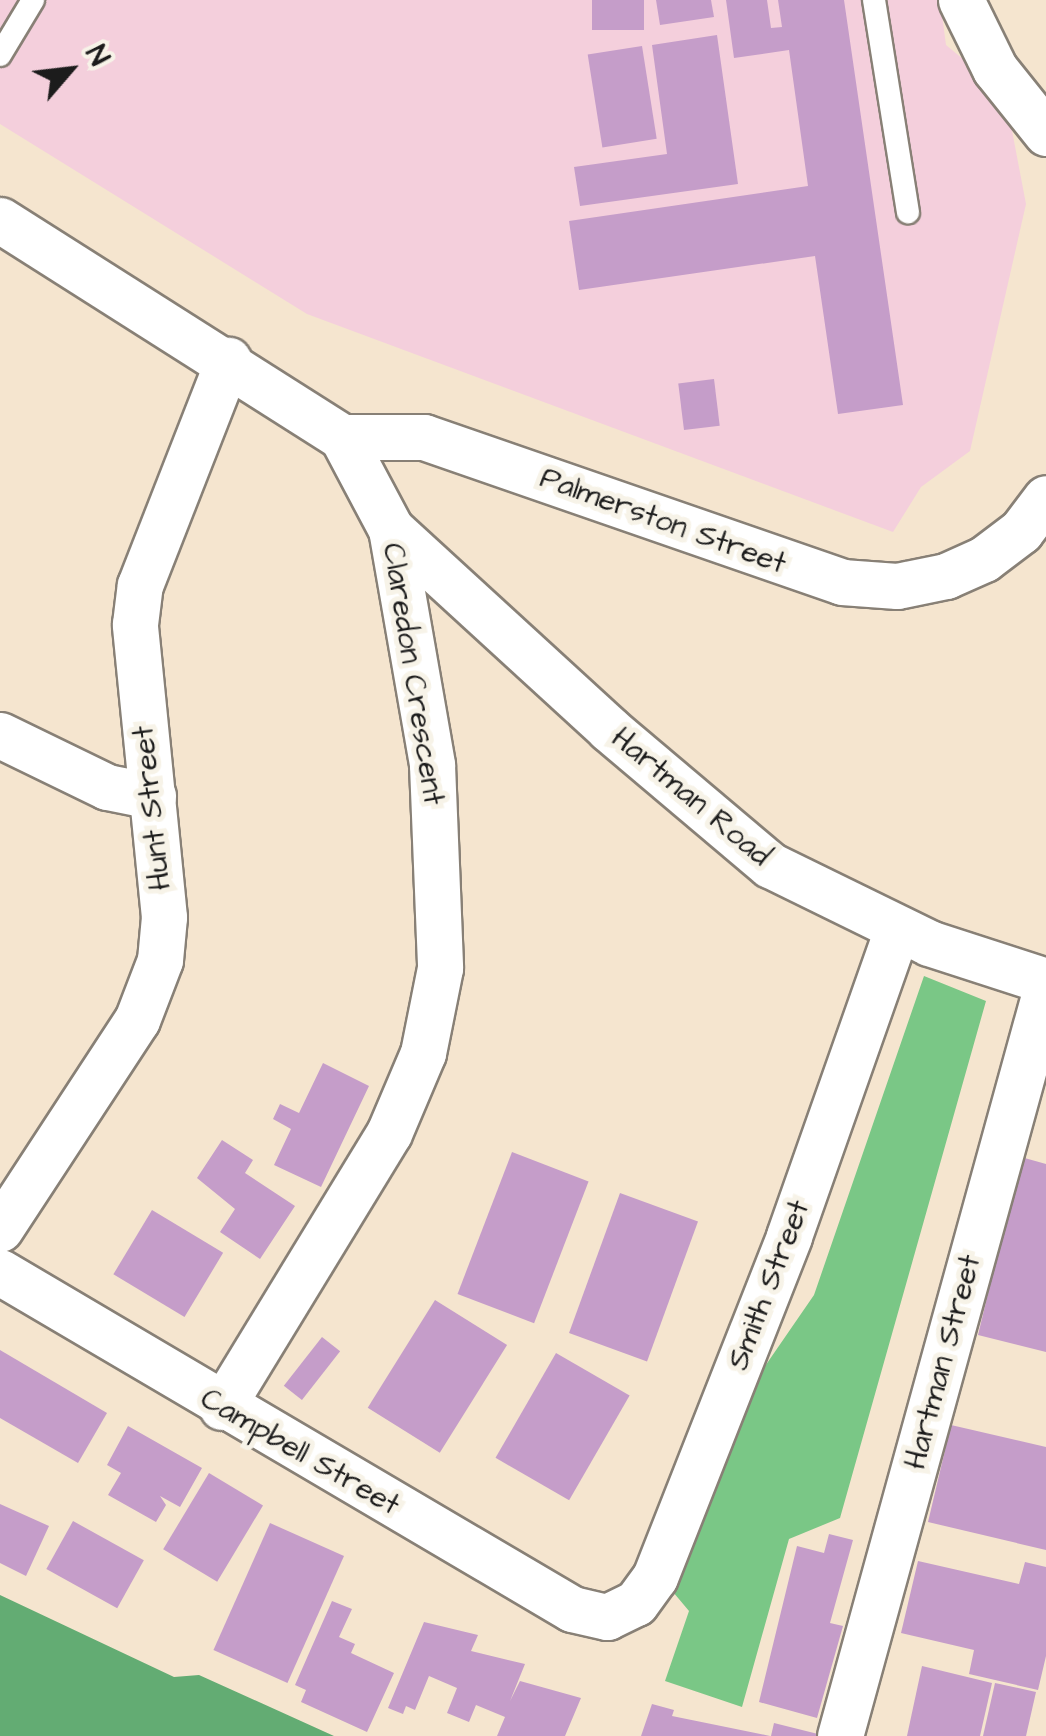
<!DOCTYPE html>
<html>
<head>
<meta charset="utf-8">
<style>
	body { margin:0 }
	#map { position:relative; width:1046px; height:1736px; overflow:hidden; background:#f5e5cf; font-family:"Architects Daughter",sans-serif }
	div>[style] { position:absolute }
	.built>* { inset:0; background:#f4cfdc }
	.green>* { inset:0; background:#7ac786 }
	.forest>* { inset:0; background:#63ac73 }
	.building>* { inset:0; background:#c59dc9; transform-origin:0 0 }
	.roads { filter:drop-shadow(2px 0 #888076) drop-shadow(-2px 0 #888076) drop-shadow(0 2px #888076) drop-shadow(0 -2px #888076) }
	.service>* { height:22px; margin:-11px; padding:0 11px; transform-origin:11px; border-radius:11px; background:#fff }
	.minor>* { height:45px; margin:-22.5px; padding:0 22.5px; transform-origin:22.5px; border-radius:22.5px; background:#fff }
	span { translate:-50% -50%; white-space:nowrap; text-align:center; line-height:1.15; -webkit-text-stroke:10px #f7f3e8; paint-order:stroke }
	.street-label { font-size:30px; color:#1c1c1c }
	.north { position:absolute; left:20px; top:20px; width:100px; height:100px; -webkit-text-stroke:8px #f7f3e8; paint-order:stroke; rotate:62deg; font-size:28px; font-weight:700; line-height:40px; text-align:center; color:#1c1c1c }
	.north::after { content:''; display:block; margin:auto; width:35px; height:45px; background:#1c1c1c; clip-path:polygon(50% 0,100% 100%,50% 72%,0 100%) }
</style>
</head>
<body>
<div id="map">
	<div class="built">
		<div style="clip-path:polygon(0 0,940px 0,946px 45px,1005px 94px,1026px 204px,970px 451px,921px 487px,893px 532px,307px 314px,0 124px)"></div>
	</div>
	<div class="green">
		<div style="clip-path:polygon(924px 976px,986px 1001px,840px 1518px,789px 1539px,742px 1707px,665px 1681px,689px 1611px,668px 1586px,754px 1382px,814px 1295px)"></div>
	</div>
	<div class="forest">
		<div style="clip-path:polygon(0 1595px,174px 1677px,199px 1675px,334px 1736px,0 1736px)"></div>
	</div>
	<div class="building">
		<div style="left:592px;top:0;width:52px;height:30px"></div>
		<div style="clip-path:polygon(656px 0,711px 0,714px 17px,660px 25px)"></div>
		<div style="clip-path:polygon(726px 0,767px 0,771px 28px,782px 27px,778px 0,844px 0,903px 405px,838px 414px,815px 256px,579px 290px,569px 221px,808px 186px,789px 50px,734px 58px)"></div>
		<div style="clip-path:polygon(717px 35px,738px 184px,580px 206px,574px 167px,667px 154px,652px 45px)"></div>
		<div style="left:642px;top:46px;width:94px;height:55px;rotate:81deg"></div>
		<div style="left:714px;top:379px;width:47px;height:36px;rotate:83deg"></div>
		<div style="clip-path:polygon(323px 1063px,369px 1086px,321px 1187px,274px 1165px,291px 1129px,273px 1119px,280px 1104px,299px 1113px)"></div>
		<div style="clip-path:polygon(222px 1140px,253px 1160px,245px 1173px,295px 1206px,260px 1259px,220px 1232px,235px 1209px,197px 1178px)"></div>
		<div style="left:512px;top:1152px;width:82px;height:152px;rotate:21deg"></div>
		<div style="clip-path:polygon(1021px 1157px,1046px 1164px,1046px 1352px,978px 1335px)"></div>
		<div style="left:620px;top:1193px;width:83px;height:149px;rotate:20deg"></div>
		<div style="left:152px;top:1210px;width:83px;height:75px;rotate:31deg"></div>
		<div style="left:435px;top:1300px;width:85px;height:127px;rotate:32deg"></div>
		<div style="left:322px;top:1337px;width:23px;height:62px;rotate:38deg"></div>
		<div style="clip-path:polygon(0 1350px,107px 1413px,78px 1463px,0 1418px)"></div>
		<div style="left:556px;top:1353px;width:85px;height:121px;rotate:30deg"></div>
		<div style="clip-path:polygon(951px 1425px,1046px 1447px,1046px 1550px,928px 1522px)"></div>
		<div style="clip-path:polygon(128px 1426px,202px 1468px,180px 1507px,160px 1496px,166px 1505px,156px 1522px,108px 1495px,121px 1473px,107px 1465px)"></div>
		<div style="left:209px;top:1473px;width:63px;height:89px;rotate:31deg"></div>
		<div style="clip-path:polygon(0 1504px,49px 1526px,26px 1576px,0 1563px)"></div>
		<div style="left:73px;top:1521px;width:81px;height:55px;rotate:29deg"></div>
		<div style="left:270px;top:1523px;width:81px;height:139px;rotate:24deg"></div>
		<div style="clip-path:polygon(829px 1534px,853px 1540px,830px 1623px,843px 1626px,817px 1718px,759px 1702px,797px 1546px,824px 1553px)"></div>
		<div style="clip-path:polygon(918px 1561px,1019px 1584px,1025px 1562px,1046px 1567px,1046px 1656px,1038px 1690px,969px 1674px,974px 1650px,901px 1633px)"></div>
		<div style="clip-path:polygon(332px 1601px,352px 1609px,339px 1637px,355px 1644px,351px 1653px,394px 1673px,367px 1732px,301px 1702px,306px 1690px,295px 1685px)"></div>
		<div style="clip-path:polygon(424px 1622px,478px 1635px,471px 1651px,525px 1664px,510px 1701px,520px 1681px,581px 1698px,565px 1736px,497px 1736px,505px 1717px,476px 1705px,469px 1722px,447px 1713px,457px 1688px,429px 1676px,415px 1710px,406px 1706px,403px 1714px,388px 1708px)"></div>
		<div style="clip-path:polygon(922px 1666px,992px 1683px,980px 1736px,907px 1736px)"></div>
		<div style="clip-path:polygon(995px 1683px,1036px 1692px,1026px 1736px,983px 1736px)"></div>
		<div style="clip-path:polygon(652px 1704px,674px 1710px,672px 1716px,770px 1736px,641px 1736px)"></div>
		<div style="clip-path:polygon(774px 1723px,822px 1735px,822px 1736px,771px 1736px)"></div>
	</div>
	<div class="roads">
		<div class="service">
			<div style="left:874px;top:0;width:215px;rotate:80.9deg"></div>
			<div style="left:0;top:55px;width:64px;rotate:-59deg"></div>
		</div>
		<div class="minor">
			<div style="left:961px;top:0;width:77px;rotate:63.8deg"></div>
			<div style="left:995px;top:69px;width:82px;rotate:51.4deg"></div>
			<div style="left:0;top:220px;width:405px;rotate:32.4deg"></div>
			<div style="left:342px;top:437px;width:104px;rotate:62deg"></div>
			<div style="left:391px;top:529px;width:240px;rotate:80.1deg"></div>
			<div style="left:432px;top:765px;width:203px;rotate:87.7deg"></div>
			<div style="left:440px;top:968px;width:87px;rotate:101.3deg"></div>
			<div style="left:423px;top:1053px;width:87px;rotate:113deg"></div>
			<div style="left:389px;top:1133px;width:321px;rotate:121.4deg"></div>
			<div style="left:342px;top:437px;width:82px"></div>
			<div style="left:424px;top:437px;width:442px;rotate:19.1deg"></div>
			<div style="left:842px;top:582px;width:55px;rotate:4.2deg"></div>
			<div style="left:897px;top:586px;width:50px;rotate:-11.5deg"></div>
			<div style="left:946px;top:576px;width:42px;rotate:-24.1deg"></div>
			<div style="left:984px;top:559px;width:46px;rotate:-37.1deg"></div>
			<div style="left:1021px;top:531px;width:41px;rotate:-52.9deg"></div>
			<div style="left:391px;top:529px;width:296px;rotate:42.5deg"></div>
			<div style="left:609px;top:729px;width:211px;rotate:40.2deg"></div>
			<div style="left:770px;top:865px;width:177px;rotate:26.1deg"></div>
			<div style="left:929px;top:943px;width:123px;rotate:18deg"></div>
			<div style="left:0;top:735px;width:119px;rotate:25.9deg"></div>
			<div style="left:107px;top:787px;width:47px;rotate:11.1deg"></div>
			<div style="left:0;top:1229px;width:250px;rotate:-56.8deg"></div>
			<div style="left:137px;top:1020px;width:64px;rotate:-69deg"></div>
			<div style="left:160px;top:960px;width:43px;rotate:-84.7deg"></div>
			<div style="left:164px;top:917px;width:294px;rotate:-95.7deg"></div>
			<div style="left:135px;top:624px;width:39px;rotate:-83deg"></div>
			<div style="left:140px;top:585px;width:242px;rotate:-68.6deg"></div>
			<div style="left:0;top:1272px;width:664px;rotate:30.5deg"></div>
			<div style="left:572px;top:1609px;width:36px;rotate:13deg"></div>
			<div style="left:607px;top:1617px;width:32px;rotate:-26deg"></div>
			<div style="left:636px;top:1603px;width:32px;rotate:-54deg"></div>
			<div style="left:655px;top:1577px;width:366px;rotate:-68.5deg"></div>
			<div style="left:789px;top:1236px;width:325px;rotate:-70.6deg"></div>
			<div style="left:840px;top:1736px;width:776px;rotate:-74.6deg"></div>
		</div>
	</div>
	<div class="street-label">
		<span style="left:663px;top:521px;rotate:20deg">Palmerston Street</span>
		<span style="left:413px;top:674px;rotate:81deg">Claredon Crescent</span>
		<span style="left:691px;top:797px;rotate:40deg">Hartman Road</span>
		<span style="left:152px;top:808px;rotate:-96deg">Hunt Street</span>
		<span style="left:769px;top:1285px;rotate:-69deg">Smith Street</span>
		<span style="left:943px;top:1362px;rotate:-75deg">Hartman Street</span>
		<span style="left:300px;top:1452px;rotate:30deg">Campbell Street</span>
	</div>
	<div class="north">N</div>
</div>
</body>
</html>
